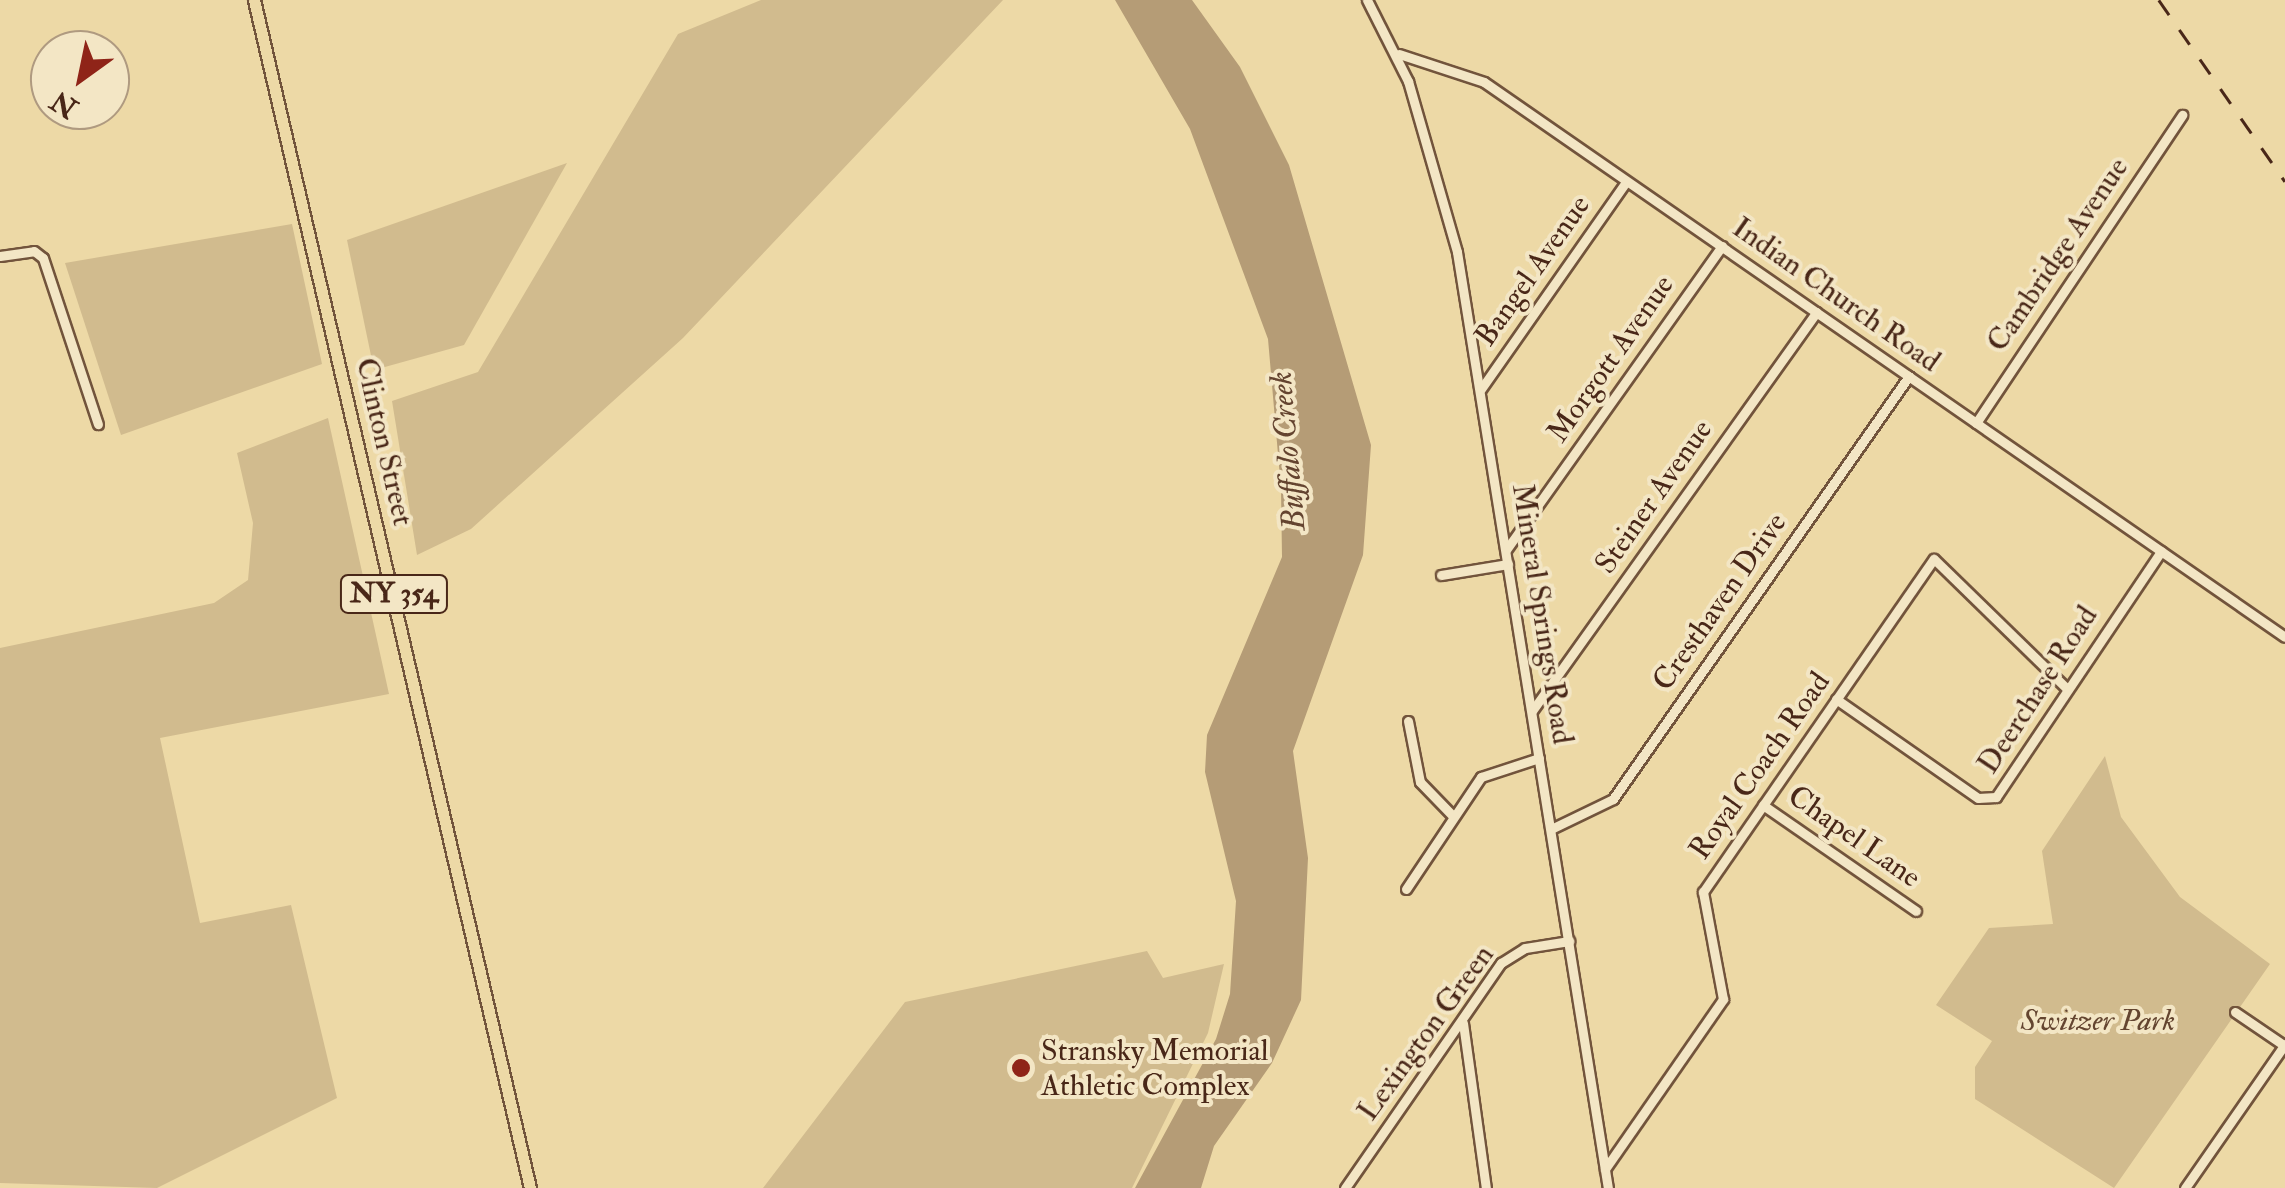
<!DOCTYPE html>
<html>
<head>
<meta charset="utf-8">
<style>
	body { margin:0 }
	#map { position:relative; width:2285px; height:1188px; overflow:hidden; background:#edd9a6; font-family:"IM FELL Double Pica",serif }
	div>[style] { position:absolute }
	.green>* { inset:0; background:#d1bb8e }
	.water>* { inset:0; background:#b59c76 }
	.roads { filter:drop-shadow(2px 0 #72543c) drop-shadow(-2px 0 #72543c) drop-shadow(0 2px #72543c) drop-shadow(0 -2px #72543c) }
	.minor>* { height:9px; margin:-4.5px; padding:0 4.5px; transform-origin:4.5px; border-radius:4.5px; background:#f3e6c5 }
	.major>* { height:11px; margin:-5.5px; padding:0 5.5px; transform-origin:5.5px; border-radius:5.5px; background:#edd9a6 }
	.rail>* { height:2.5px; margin-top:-1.25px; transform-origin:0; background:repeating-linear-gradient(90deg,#492718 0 18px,transparent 0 36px) }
	.dots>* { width:28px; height:28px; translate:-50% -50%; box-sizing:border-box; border:5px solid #f3e6c5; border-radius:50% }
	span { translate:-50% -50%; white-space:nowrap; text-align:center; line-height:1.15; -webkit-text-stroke:8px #f3e6c5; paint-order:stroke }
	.shield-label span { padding:2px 8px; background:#f3e6c5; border:2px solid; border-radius:8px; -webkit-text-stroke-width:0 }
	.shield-label { font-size:28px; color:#492718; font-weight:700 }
	.street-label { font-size:30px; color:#492718 }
	.park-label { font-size:30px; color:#644530; font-style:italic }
	.poi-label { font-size:30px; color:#492718 }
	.left { translate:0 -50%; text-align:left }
	.water-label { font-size:32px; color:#644430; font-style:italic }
	.north { position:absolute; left:30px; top:30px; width:100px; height:100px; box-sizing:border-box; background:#f3e6c5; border:2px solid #af9a80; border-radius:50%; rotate:213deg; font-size:28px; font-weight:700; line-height:40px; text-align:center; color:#492718 }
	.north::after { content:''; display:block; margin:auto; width:35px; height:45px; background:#8f2418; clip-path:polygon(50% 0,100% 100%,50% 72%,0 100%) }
</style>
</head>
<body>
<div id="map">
	<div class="green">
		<div style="clip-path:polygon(761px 0,1003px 0,683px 338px,471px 529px,417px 555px,392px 401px,478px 372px,678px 34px)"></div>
		<div style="clip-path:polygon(567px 163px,464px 345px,374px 370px,347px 240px)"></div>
		<div style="clip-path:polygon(292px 224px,322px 364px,121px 435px,65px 263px)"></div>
		<div style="clip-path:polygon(328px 418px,389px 694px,160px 738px,200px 923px,291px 905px,337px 1098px,157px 1188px,0 1183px,0 648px,214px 603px,248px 580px,253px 523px,237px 453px)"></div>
		<div style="clip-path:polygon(2105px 756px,2121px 817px,2180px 897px,2270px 964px,2114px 1188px,1975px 1099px,1975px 1067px,1992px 1041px,1936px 1005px,1989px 928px,2053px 924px,2042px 851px)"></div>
		<div style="clip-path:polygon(1147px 951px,1163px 978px,1224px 964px,1208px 1033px,1132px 1188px,763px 1188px,905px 1002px)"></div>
	</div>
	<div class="water">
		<div style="clip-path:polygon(1115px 0,1192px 0,1240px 67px,1289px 165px,1371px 445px,1363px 555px,1293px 751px,1308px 858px,1301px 1000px,1272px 1063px,1214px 1146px,1201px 1188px,1135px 1188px,1216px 1039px,1230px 994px,1236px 901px,1205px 772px,1207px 735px,1282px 557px,1281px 489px,1268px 339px,1190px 129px)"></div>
	</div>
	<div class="roads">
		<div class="minor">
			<div style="left:1367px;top:0;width:91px;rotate:63.2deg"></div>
			<div style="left:1408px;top:81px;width:178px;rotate:74deg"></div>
			<div style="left:1457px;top:252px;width:948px;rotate:80.84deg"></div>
			<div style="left:1399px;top:54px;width:89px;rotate:18.2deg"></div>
			<div style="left:1484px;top:82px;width:974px;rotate:34.72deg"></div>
			<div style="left:0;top:256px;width:34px;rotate:-8deg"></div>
			<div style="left:34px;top:251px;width:11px;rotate:38deg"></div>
			<div style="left:43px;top:258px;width:175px;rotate:71.7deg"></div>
			<div style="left:1481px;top:389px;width:253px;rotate:-55deg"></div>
			<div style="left:1976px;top:423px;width:371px;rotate:-56.2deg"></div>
			<div style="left:1506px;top:550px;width:373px;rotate:-54.6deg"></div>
			<div style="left:1441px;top:575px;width:68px;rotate:-9.3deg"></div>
			<div style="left:1836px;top:699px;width:173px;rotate:34.9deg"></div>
			<div style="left:1978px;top:798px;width:18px;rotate:-3deg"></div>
			<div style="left:1996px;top:797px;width:296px;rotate:-56.1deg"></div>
			<div style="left:1532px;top:711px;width:490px;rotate:-54.5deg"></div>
			<div style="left:1408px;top:721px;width:62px;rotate:78.9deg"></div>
			<div style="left:1420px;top:782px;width:47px;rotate:45.9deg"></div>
			<div style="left:1763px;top:805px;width:186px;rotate:34.7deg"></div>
			<div style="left:1551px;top:829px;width:69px;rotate:-25.8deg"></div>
			<div style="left:1613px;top:799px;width:516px;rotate:-55.02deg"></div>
			<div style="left:1406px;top:889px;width:135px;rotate:-56.2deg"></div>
			<div style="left:1481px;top:777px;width:61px;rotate:-18.1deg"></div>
			<div style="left:2235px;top:1012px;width:60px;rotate:34.2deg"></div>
			<div style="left:1463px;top:1023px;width:167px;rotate:82.1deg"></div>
			<div style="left:1605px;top:1169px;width:207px;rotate:-55.2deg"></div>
			<div style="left:1723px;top:999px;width:109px;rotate:-100.6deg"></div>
			<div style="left:1703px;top:892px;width:405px;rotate:-55.3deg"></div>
			<div style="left:1934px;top:559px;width:186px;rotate:44.3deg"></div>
			<div style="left:1345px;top:1188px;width:274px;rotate:-55.3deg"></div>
			<div style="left:1501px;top:963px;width:28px;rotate:-32deg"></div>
			<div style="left:1525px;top:948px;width:45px;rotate:-9deg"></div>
			<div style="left:2185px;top:1188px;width:175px;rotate:-55.2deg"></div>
		</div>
		<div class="major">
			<div style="left:254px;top:0;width:1220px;rotate:76.92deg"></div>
		</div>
	</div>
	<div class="rail">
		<div style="left:2159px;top:0;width:221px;rotate:55.2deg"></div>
	</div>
	<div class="dots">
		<div style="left:1021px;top:1068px;background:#8f2418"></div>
	</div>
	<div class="shield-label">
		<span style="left:394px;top:594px">NY 354</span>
	</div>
	<div class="street-label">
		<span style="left:2058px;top:255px;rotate:-56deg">Cambridge Avenue</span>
		<span style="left:1533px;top:271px;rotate:-55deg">Bangel Avenue</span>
		<span style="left:1836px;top:295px;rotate:35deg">Indian Church Road</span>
		<span style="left:1611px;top:359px;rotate:-55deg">Morgott Avenue</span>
		<span style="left:384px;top:442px;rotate:77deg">Clinton Street</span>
		<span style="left:1654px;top:497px;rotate:-55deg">Steiner Avenue</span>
		<span style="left:1720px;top:602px;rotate:-55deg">Cresthaven Drive</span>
		<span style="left:1542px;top:614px;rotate:81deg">Mineral Springs Road</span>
		<span style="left:2038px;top:690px;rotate:-57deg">Deerchase Road</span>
		<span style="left:1760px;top:766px;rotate:-55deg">Royal Coach Road</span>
		<span style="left:1854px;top:837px;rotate:35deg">Chapel Lane</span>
		<span style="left:1426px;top:1033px;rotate:-54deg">Lexington Green</span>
	</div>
	<div class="park-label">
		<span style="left:2098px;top:1021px">Switzer Park</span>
	</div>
	<div class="poi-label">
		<span class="left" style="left:1041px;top:1068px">Stransky Memorial<br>Athletic Complex</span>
	</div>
	<div class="water-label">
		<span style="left:1288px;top:451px;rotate:-95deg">Buffalo Creek</span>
	</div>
	<div class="north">N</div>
</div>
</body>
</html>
